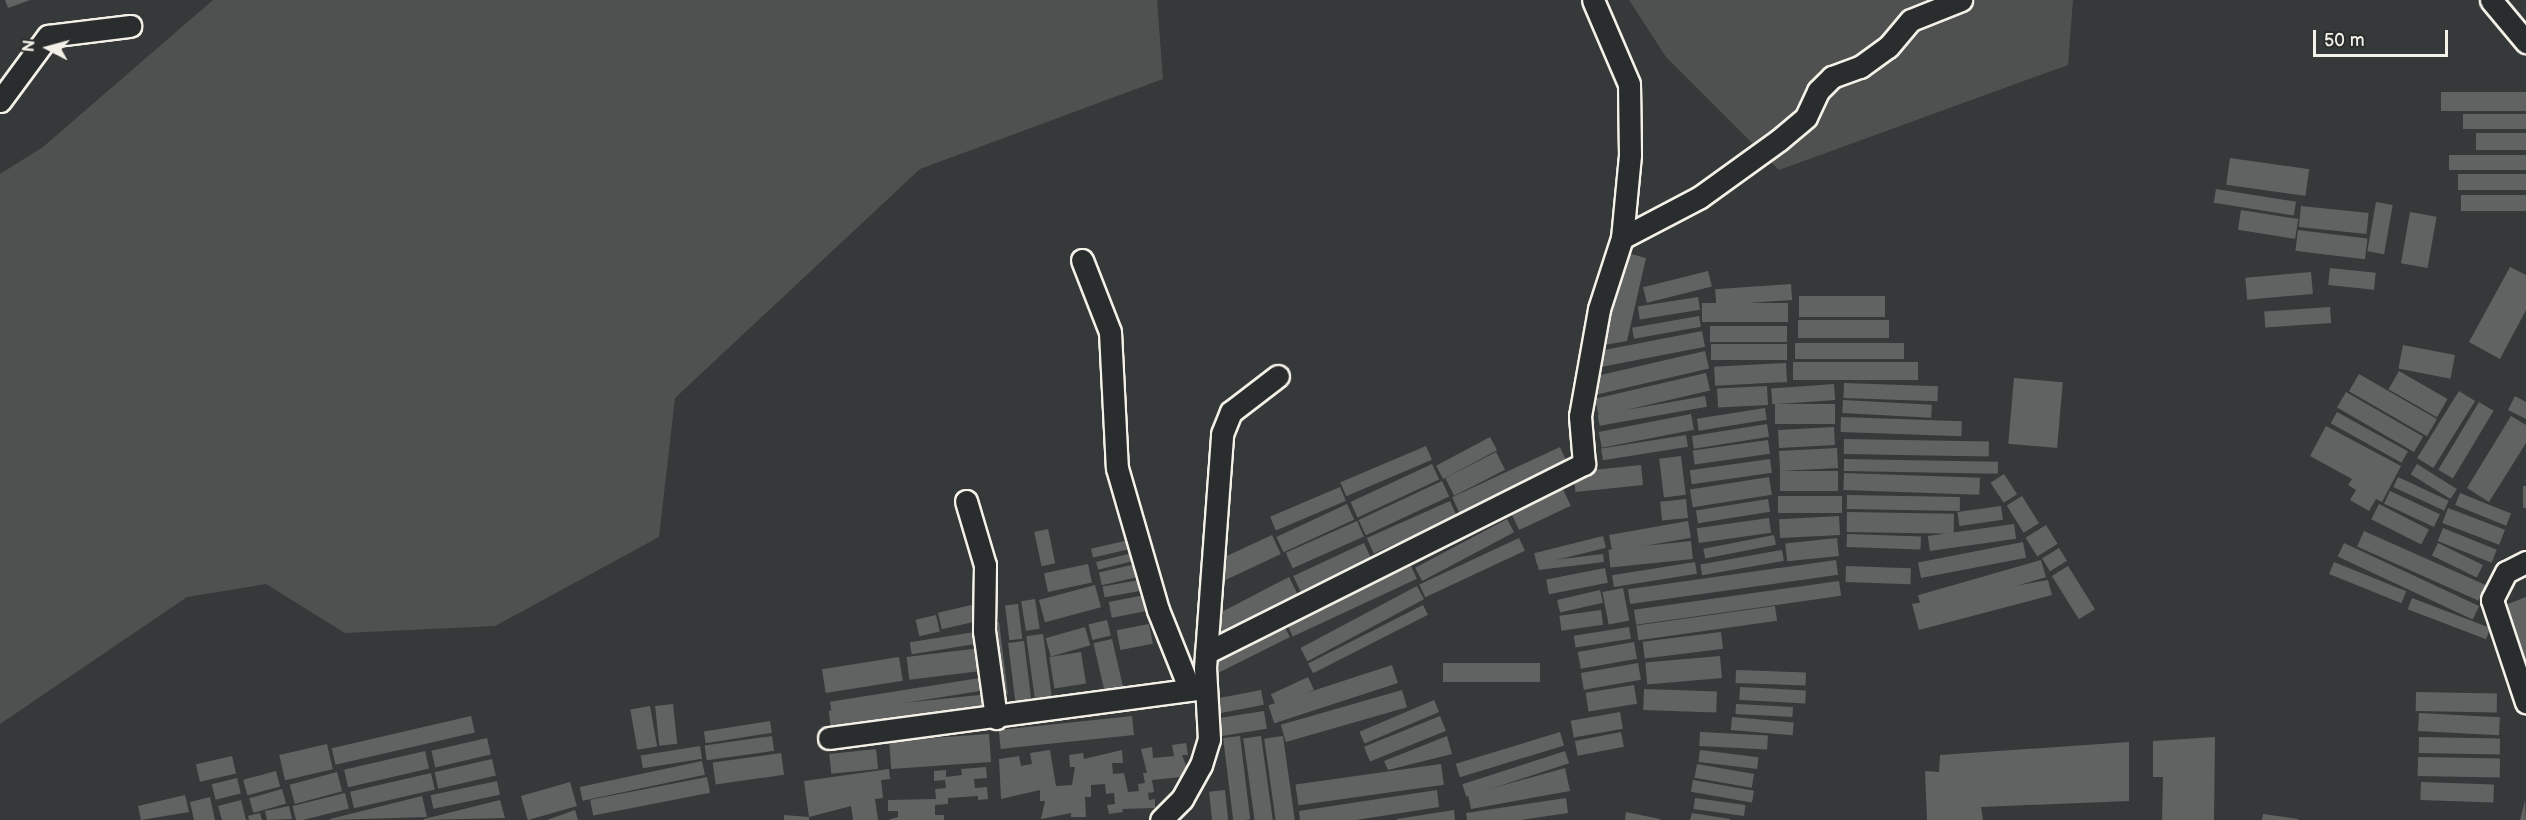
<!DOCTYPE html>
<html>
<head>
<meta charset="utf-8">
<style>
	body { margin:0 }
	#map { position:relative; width:2526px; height:820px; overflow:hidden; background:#363939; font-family:"Balsamiq Sans",sans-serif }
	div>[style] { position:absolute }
	.green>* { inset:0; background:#4e514f }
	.building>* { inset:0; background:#616362; transform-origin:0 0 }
	.roads { filter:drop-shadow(2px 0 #f4f1e8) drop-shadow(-2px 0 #f4f1e8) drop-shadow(0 2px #f4f1e8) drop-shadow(0 -2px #f4f1e8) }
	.minor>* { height:21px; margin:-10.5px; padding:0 10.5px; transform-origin:10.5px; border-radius:10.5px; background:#2a2d2e }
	span { translate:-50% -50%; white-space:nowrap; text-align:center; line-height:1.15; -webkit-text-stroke:6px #2a2d2e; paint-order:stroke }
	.north { position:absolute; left:18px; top:18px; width:60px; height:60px; -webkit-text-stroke:4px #2a2d2e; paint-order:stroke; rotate:276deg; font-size:16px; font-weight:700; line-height:24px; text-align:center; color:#f4f1e8 }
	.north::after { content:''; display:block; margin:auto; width:21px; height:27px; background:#f4f1e8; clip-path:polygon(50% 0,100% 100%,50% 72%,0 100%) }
	.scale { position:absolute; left:2313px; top:30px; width:135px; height:27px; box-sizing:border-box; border:3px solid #f4f1e8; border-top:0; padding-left:8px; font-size:18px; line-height:21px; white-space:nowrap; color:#f4f1e8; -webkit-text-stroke:4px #2a2d2e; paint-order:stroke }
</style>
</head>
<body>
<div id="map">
	<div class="green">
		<div style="clip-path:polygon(213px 0,1157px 0,1163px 79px,920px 169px,675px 398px,659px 537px,495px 626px,345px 633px,266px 584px,187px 597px,0 724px,0 174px,43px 147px)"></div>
		<div style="clip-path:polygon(1629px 0,2073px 0,2068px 65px,1779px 170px,1666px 57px)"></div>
	</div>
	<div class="building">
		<div style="clip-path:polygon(5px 0,30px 0,8px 8px)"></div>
		<div style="left:2526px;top:92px;width:19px;height:85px;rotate:90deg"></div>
		<div style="left:2526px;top:114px;width:15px;height:63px;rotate:90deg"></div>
		<div style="left:2526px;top:133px;width:17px;height:50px;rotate:90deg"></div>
		<div style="left:2526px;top:155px;width:15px;height:77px;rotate:90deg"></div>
		<div style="left:2230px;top:158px;width:80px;height:27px;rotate:8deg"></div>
		<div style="left:2526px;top:174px;width:16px;height:68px;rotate:90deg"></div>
		<div style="left:2216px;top:189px;width:81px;height:14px;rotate:9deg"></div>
		<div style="left:2526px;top:195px;width:16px;height:65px;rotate:90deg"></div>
		<div style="left:2376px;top:202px;width:17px;height:50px;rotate:10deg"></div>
		<div style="left:2301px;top:206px;width:68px;height:21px;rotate:6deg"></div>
		<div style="left:2241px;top:210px;width:58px;height:20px;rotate:9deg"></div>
		<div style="left:2410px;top:212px;width:27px;height:52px;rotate:10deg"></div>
		<div style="left:2298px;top:230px;width:70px;height:21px;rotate:7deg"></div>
		<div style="clip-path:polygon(1627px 253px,1646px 258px,1627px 341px,1604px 345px)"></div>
		<div style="clip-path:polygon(2510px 267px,2526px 275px,2526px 310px,2500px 359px,2469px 342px)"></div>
		<div style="left:2330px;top:268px;width:46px;height:17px;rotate:6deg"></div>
		<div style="left:1708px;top:271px;width:16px;height:67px;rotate:76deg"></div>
		<div style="left:2311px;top:272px;width:22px;height:66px;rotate:85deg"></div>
		<div style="left:1791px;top:284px;width:16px;height:76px;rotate:86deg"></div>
		<div style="left:1885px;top:296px;width:21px;height:86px;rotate:90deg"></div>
		<div style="left:1698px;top:297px;width:13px;height:61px;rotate:81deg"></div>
		<div style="left:1788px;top:303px;width:19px;height:86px;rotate:90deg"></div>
		<div style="left:2330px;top:307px;width:16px;height:66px;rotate:86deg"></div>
		<div style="left:1699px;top:316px;width:11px;height:68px;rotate:80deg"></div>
		<div style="left:1798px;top:320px;width:91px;height:18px"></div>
		<div style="left:1787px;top:326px;width:16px;height:77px;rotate:90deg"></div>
		<div style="left:1702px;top:331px;width:16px;height:106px;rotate:79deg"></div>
		<div style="left:1795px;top:343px;width:109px;height:16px"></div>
		<div style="left:1787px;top:344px;width:16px;height:76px;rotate:90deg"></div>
		<div style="left:2403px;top:345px;width:53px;height:24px;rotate:11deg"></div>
		<div style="left:1705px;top:351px;width:18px;height:115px;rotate:77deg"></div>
		<div style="left:1918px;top:362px;width:18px;height:125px;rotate:90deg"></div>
		<div style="left:1786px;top:363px;width:19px;height:72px;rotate:87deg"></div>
		<div style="left:2399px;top:371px;width:56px;height:21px;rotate:30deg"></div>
		<div style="left:1706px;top:373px;width:18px;height:114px;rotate:77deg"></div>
		<div style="left:2359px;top:374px;width:90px;height:20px;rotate:30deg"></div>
		<div style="left:2014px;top:378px;width:49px;height:66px;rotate:5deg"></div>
		<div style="left:1844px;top:383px;width:94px;height:15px;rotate:2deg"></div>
		<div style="left:1834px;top:384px;width:16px;height:63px;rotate:86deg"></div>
		<div style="left:1767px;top:386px;width:19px;height:50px;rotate:87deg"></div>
		<div style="left:2459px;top:391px;width:19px;height:79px;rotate:32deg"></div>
		<div style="left:2346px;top:392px;width:89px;height:18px;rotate:30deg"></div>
		<div style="left:1705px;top:396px;width:11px;height:109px;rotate:80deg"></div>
		<div style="clip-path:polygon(2515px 396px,2526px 402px,2526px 419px,2508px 410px)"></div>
		<div style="left:1843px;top:400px;width:89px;height:13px;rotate:3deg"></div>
		<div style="left:2479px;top:402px;width:17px;height:79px;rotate:31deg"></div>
		<div style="left:1835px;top:404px;width:20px;height:60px;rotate:90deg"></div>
		<div style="left:1765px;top:408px;width:12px;height:69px;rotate:81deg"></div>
		<div style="left:2337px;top:412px;width:81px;height:13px;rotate:29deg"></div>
		<div style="left:1691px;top:414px;width:16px;height:94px;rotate:79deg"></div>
		<div style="clip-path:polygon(2511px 416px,2526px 425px,2526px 443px,2489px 502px,2467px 488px)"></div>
		<div style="left:1841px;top:417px;width:121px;height:15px;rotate:2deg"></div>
		<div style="left:1767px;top:424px;width:13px;height:76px;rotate:81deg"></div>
		<div style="clip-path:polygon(2326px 426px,2401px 466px,2382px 502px,2376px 499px,2369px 511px,2350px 500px,2356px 490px,2348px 485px,2352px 479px,2310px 456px)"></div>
		<div style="left:1834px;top:427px;width:18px;height:56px;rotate:87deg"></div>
		<div style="left:1686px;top:435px;width:12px;height:86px;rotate:81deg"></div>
		<div style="left:1490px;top:437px;width:15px;height:61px;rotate:62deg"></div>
		<div style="left:1844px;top:439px;width:145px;height:15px;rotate:1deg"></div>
		<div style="left:1768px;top:440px;width:14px;height:76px;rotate:82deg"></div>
		<div style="left:1426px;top:446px;width:15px;height:93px;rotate:67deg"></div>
		<div style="left:1560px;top:447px;width:19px;height:119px;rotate:65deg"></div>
		<div style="left:1837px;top:448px;width:20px;height:58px;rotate:87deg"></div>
		<div style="left:1496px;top:452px;width:20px;height:57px;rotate:63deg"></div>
		<div style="left:1681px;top:456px;width:39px;height:22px;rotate:83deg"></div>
		<div style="left:1770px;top:459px;width:14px;height:81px;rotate:82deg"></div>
		<div style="left:1844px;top:459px;width:154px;height:12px;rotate:1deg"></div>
		<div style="left:1432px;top:464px;width:17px;height:90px;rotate:65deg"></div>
		<div style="left:2417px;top:464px;width:47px;height:12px;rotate:32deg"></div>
		<div style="left:1641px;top:465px;width:20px;height:68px;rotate:84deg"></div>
		<div style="left:1838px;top:471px;width:20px;height:58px;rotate:90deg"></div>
		<div style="left:1844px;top:473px;width:136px;height:17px;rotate:2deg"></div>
		<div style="left:2004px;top:474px;width:24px;height:16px;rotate:57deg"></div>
		<div style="left:1769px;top:477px;width:18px;height:80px;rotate:81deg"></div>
		<div style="left:2398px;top:477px;width:56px;height:11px;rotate:25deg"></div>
		<div style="left:1442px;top:481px;width:17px;height:92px;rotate:65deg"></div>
		<div style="left:1561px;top:485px;width:23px;height:57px;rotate:65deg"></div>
		<div style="left:2523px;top:486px;width:3px;height:22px"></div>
		<div style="left:1340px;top:487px;width:15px;height:76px;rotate:67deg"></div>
		<div style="left:2390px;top:491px;width:55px;height:14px;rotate:25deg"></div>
		<div style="left:2460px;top:493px;width:55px;height:13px;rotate:22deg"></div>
		<div style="left:1847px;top:495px;width:113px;height:14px;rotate:1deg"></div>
		<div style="left:1842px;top:496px;width:17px;height:64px;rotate:90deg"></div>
		<div style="left:2022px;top:496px;width:32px;height:18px;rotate:58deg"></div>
		<div style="left:1686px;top:499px;width:19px;height:26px;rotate:84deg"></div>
		<div style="left:1768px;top:499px;width:13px;height:73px;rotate:81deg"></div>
		<div style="left:1450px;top:501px;width:17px;height:91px;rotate:66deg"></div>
		<div style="left:1347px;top:504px;width:17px;height:78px;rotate:65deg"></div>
		<div style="left:2379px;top:504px;width:56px;height:17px;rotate:27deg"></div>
		<div style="left:2001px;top:506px;width:14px;height:44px;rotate:82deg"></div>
		<div style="left:2448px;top:508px;width:61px;height:16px;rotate:21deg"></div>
		<div style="left:1847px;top:512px;width:107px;height:20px;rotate:1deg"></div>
		<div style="left:1839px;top:516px;width:19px;height:60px;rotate:87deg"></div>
		<div style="left:1769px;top:518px;width:15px;height:73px;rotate:82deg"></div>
		<div style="left:1507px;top:519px;width:15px;height:104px;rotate:62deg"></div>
		<div style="left:1357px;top:521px;width:17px;height:78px;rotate:66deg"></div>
		<div style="left:1688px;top:521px;width:17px;height:80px;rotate:80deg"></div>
		<div style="left:2014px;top:524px;width:15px;height:87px;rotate:82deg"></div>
		<div style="left:2046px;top:525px;width:22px;height:24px;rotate:58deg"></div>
		<div style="left:2443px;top:528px;width:58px;height:14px;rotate:22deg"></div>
		<div style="left:1048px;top:529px;width:35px;height:14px;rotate:78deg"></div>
		<div style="left:2364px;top:531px;width:133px;height:17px;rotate:24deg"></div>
		<div style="left:1847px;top:534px;width:74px;height:13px;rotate:2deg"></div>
		<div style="left:1272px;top:535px;width:21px;height:63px;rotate:65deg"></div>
		<div style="left:1774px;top:535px;width:10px;height:72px;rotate:79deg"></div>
		<div style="left:1603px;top:536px;width:12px;height:71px;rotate:76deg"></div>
		<div style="left:1519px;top:538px;width:14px;height:110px;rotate:65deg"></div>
		<div style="left:1837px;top:538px;width:18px;height:52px;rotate:84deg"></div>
		<div style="left:1129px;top:540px;width:9px;height:39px;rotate:77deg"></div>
		<div style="left:1691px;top:541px;width:18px;height:83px;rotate:84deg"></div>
		<div style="left:2023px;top:542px;width:16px;height:107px;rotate:79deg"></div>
		<div style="left:1364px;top:543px;width:17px;height:78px;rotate:65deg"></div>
		<div style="left:2344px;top:543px;width:149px;height:15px;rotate:25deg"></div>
		<div style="left:2438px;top:543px;width:50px;height:14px;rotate:26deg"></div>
		<div style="left:2059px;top:548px;width:15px;height:20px;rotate:58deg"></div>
		<div style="left:1782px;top:550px;width:11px;height:83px;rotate:80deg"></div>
		<div style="left:1132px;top:553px;width:8px;height:37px;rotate:76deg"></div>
		<div style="left:1603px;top:554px;width:8px;height:66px;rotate:83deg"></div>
		<div style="left:1836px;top:560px;width:15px;height:210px;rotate:82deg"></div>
		<div style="left:2041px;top:560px;width:18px;height:128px;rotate:74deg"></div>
		<div style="left:1695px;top:562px;width:12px;height:84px;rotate:81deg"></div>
		<div style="left:2334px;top:562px;width:78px;height:13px;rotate:22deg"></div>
		<div style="left:1088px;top:564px;width:19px;height:45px;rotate:78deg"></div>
		<div style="left:1136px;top:564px;width:13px;height:38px;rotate:77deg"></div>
		<div style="left:1411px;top:566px;width:14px;height:137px;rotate:65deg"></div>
		<div style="left:1846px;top:566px;width:65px;height:16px;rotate:2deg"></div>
		<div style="left:2068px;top:566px;width:51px;height:19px;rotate:58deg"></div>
		<div style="left:1605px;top:568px;width:15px;height:60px;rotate:79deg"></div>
		<div style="clip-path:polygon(1289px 577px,1298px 595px,1217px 634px,1212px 617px)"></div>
		<div style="left:1145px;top:579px;width:11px;height:43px;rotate:80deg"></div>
		<div style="clip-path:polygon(2048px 580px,2052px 595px,1919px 630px,1912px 604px)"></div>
		<div style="left:1839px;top:581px;width:15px;height:207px;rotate:82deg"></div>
		<div style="left:1095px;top:585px;width:23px;height:58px;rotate:75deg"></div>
		<div style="left:1417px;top:586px;width:15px;height:132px;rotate:62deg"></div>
		<div style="left:1623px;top:588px;width:33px;height:21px;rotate:79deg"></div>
		<div style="left:1600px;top:590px;width:13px;height:44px;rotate:77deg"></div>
		<div style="left:1150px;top:594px;width:16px;height:42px;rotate:79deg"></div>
		<div style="clip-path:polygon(2526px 597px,2526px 692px,2495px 609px)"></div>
		<div style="left:2412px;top:598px;width:84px;height:12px;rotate:21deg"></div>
		<div style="left:1035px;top:599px;width:30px;height:14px;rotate:81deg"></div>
		<div style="left:976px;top:604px;width:17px;height:39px;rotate:77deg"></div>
		<div style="left:1018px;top:604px;width:35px;height:13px;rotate:83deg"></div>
		<div style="left:1423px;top:605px;width:11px;height:129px;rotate:63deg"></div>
		<div style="left:1775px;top:606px;width:15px;height:140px;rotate:82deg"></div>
		<div style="left:1601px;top:610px;width:15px;height:42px;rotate:82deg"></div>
		<div style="left:936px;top:615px;width:17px;height:21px;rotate:77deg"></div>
		<div style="left:1107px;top:620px;width:16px;height:19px;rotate:76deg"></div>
		<div style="left:999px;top:622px;width:73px;height:13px;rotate:83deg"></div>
		<div style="left:1149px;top:624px;width:20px;height:33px;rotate:79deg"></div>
		<div style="clip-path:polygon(1283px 624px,1290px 637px,1218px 673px,1220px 654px)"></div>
		<div style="left:1085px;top:627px;width:19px;height:41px;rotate:74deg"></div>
		<div style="left:1629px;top:627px;width:12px;height:56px;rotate:81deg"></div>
		<div style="left:975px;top:632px;width:12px;height:66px;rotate:81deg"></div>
		<div style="left:1721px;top:632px;width:17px;height:79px;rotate:83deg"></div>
		<div style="left:1043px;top:634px;width:69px;height:17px;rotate:82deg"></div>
		<div style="left:1112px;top:639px;width:57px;height:19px;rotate:77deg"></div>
		<div style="left:1024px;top:641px;width:64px;height:16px;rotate:83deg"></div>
		<div style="left:1634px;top:642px;width:17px;height:57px;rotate:80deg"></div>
		<div style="left:980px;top:648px;width:23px;height:74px;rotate:83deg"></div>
		<div style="left:1081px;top:652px;width:32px;height:32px;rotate:81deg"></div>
		<div style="left:1720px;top:656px;width:22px;height:75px;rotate:85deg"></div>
		<div style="left:899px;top:657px;width:24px;height:78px;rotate:81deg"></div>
		<div style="left:1443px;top:663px;width:97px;height:19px"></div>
		<div style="left:1638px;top:663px;width:17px;height:58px;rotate:80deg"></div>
		<div style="left:1392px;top:665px;width:19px;height:130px;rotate:72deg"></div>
		<div style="left:1736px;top:670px;width:70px;height:13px;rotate:2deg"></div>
		<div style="left:986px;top:677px;width:13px;height:158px;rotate:81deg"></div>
		<div style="left:1308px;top:677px;width:14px;height:41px;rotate:65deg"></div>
		<div style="left:1634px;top:685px;width:19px;height:49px;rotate:81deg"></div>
		<div style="left:1740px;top:687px;width:66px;height:13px;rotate:3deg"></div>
		<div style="left:1644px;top:689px;width:73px;height:21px;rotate:2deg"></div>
		<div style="left:1261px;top:690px;width:15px;height:49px;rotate:79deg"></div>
		<div style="left:1402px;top:690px;width:18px;height:126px;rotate:74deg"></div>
		<div style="left:2416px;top:692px;width:81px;height:19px;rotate:1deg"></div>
		<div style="left:989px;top:694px;width:18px;height:161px;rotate:84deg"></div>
		<div style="left:1434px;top:700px;width:13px;height:81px;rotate:67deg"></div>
		<div style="left:673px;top:704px;width:40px;height:18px;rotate:84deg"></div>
		<div style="left:1736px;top:704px;width:57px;height:10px;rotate:3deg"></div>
		<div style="left:650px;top:706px;width:41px;height:20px;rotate:80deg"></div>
		<div style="left:1264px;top:711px;width:18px;height:47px;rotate:81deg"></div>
		<div style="left:1620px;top:712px;width:17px;height:50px;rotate:80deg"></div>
		<div style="left:2419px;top:713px;width:81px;height:18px;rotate:3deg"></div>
		<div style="left:471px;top:716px;width:17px;height:143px;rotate:77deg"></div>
		<div style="left:1132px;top:716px;width:19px;height:134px;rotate:84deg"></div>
		<div style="left:1440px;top:716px;width:16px;height:82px;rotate:68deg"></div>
		<div style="left:1732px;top:717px;width:62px;height:13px;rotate:5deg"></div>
		<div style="left:770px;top:721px;width:12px;height:67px;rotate:81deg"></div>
		<div style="left:1560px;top:732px;width:14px;height:109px;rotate:73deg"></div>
		<div style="left:1621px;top:732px;width:15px;height:47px;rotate:79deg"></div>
		<div style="left:1700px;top:732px;width:68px;height:14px;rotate:3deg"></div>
		<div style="left:989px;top:734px;width:28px;height:100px;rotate:86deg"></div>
		<div style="left:772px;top:736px;width:15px;height:68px;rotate:82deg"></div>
		<div style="left:1240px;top:736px;width:84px;height:17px;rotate:83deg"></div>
		<div style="left:1261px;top:736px;width:85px;height:18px;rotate:82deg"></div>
		<div style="left:1283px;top:736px;width:85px;height:19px;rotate:82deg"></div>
		<div style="clip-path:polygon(1447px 736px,1452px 754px,1388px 770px,1384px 761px)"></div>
		<div style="clip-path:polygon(2215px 737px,2214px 820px,2162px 820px,2163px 777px,2153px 777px,2153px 741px)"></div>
		<div style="left:2419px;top:737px;width:81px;height:16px;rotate:1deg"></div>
		<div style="left:487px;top:738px;width:17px;height:57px;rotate:77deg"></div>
		<div style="clip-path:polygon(2129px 742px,2129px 801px,1981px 807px,1983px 820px,1927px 820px,1925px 771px,1939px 772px,1940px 755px)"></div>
		<div style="clip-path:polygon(1186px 743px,1188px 755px,1182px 755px,1190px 776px,1152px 780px,1154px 792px,1148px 793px,1149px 800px,1155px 799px,1155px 808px,1122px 809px,1123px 812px,1109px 814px,1107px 805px,1115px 804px,1114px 793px,1106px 794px,1105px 784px,1091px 785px,1091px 797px,1085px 797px,1086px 817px,1071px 817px,1071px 813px,1041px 819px,1045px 801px,1040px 801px,1040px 790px,1001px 799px,999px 759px,1019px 756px,1021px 766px,1032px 764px,1030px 753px,1050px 750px,1056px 786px,1072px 785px,1075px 767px,1070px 767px,1069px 755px,1083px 753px,1084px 759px,1122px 750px,1123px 763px,1112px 763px,1113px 774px,1124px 773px,1128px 792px,1139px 791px,1138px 784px,1145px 783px,1143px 773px,1147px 773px,1141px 749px,1152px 747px,1153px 758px,1174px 756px,1172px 745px)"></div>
		<div style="left:327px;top:744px;width:26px;height:49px;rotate:77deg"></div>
		<div style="left:700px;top:746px;width:13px;height:60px;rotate:81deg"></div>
		<div style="left:876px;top:749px;width:20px;height:47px;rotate:84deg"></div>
		<div style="left:1700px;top:750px;width:59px;height:12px;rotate:7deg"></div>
		<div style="left:425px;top:751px;width:18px;height:83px;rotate:77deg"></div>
		<div style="left:1565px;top:751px;width:13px;height:108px;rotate:72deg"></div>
		<div style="left:781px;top:753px;width:22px;height:69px;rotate:82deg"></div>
		<div style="left:232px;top:756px;width:18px;height:37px;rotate:77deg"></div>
		<div style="left:2418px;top:757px;width:82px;height:19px;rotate:1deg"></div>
		<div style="left:492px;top:759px;width:17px;height:59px;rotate:77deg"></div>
		<div style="left:702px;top:761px;width:14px;height:125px;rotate:78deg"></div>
		<div style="left:1441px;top:764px;width:21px;height:147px;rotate:82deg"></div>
		<div style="left:1697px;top:764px;width:58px;height:14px;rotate:10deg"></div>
		<div style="clip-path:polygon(986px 767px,987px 778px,974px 779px,975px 788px,987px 787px,988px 799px,978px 800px,978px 796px,948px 798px,948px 804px,935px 805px,935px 815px,944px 815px,944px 820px,888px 820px,898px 817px,898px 811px,888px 811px,888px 800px,936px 799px,935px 789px,946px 788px,945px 780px,934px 781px,934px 771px,946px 770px,946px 777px,962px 775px,961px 769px)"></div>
		<div style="clip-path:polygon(1565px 768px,1570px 791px,1471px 809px,1468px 795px)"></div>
		<div style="clip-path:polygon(889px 769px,890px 779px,881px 780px,883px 798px,875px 799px,878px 820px,853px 820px,851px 806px,809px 817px,804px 781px)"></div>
		<div style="left:276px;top:771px;width:16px;height:34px;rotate:75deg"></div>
		<div style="left:337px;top:772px;width:20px;height:49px;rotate:75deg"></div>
		<div style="left:431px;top:773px;width:17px;height:83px;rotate:77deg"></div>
		<div style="left:707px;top:777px;width:16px;height:119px;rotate:79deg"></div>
		<div style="left:237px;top:778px;width:16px;height:26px;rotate:76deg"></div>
		<div style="left:1693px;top:780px;width:62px;height:12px;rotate:10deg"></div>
		<div style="left:497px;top:781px;width:14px;height:68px;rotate:78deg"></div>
		<div style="left:570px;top:782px;width:25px;height:51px;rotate:74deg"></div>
		<div style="left:2421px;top:782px;width:73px;height:18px;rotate:2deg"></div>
		<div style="left:282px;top:789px;width:15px;height:34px;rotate:74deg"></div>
		<div style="left:1225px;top:790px;width:30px;height:16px;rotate:84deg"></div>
		<div style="clip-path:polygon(1437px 790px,1439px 807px,1356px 820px,1300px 820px,1299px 811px)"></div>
		<div style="left:345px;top:793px;width:16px;height:54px;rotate:76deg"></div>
		<div style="clip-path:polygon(185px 795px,189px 812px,141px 820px,138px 806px)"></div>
		<div style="clip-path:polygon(422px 796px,427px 817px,330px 820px,330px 819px)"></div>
		<div style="clip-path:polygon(210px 797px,215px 820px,194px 820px,190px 802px)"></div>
		<div style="clip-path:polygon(1566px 798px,1568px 813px,1521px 820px,1467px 820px,1466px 813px)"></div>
		<div style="left:1695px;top:798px;width:51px;height:11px;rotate:8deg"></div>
		<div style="clip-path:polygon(241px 800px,246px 820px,222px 820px,218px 806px)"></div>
		<div style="clip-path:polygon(500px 800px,505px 818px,424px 820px,424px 819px)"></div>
		<div style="clip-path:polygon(2525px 800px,2526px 820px,2520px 820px)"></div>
		<div style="clip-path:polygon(289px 806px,292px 819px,267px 820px,265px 811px)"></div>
		<div style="clip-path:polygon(575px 810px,578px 820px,547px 820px)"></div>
		<div style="clip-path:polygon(1454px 810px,1455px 820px,1397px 820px,1397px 819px)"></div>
		<div style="clip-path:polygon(1626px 812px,1660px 819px,1660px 820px,1625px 820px)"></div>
		<div style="clip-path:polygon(260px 813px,262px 820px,249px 820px,248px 816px)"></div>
		<div style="clip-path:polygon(1692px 813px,1730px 819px,1730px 820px,1690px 820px)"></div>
		<div style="clip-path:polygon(2263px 814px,2298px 819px,2298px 820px,2262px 820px)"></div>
		<div style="clip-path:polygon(784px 815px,809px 817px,809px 820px,784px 820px)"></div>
	</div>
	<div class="roads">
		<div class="minor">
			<div style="left:2491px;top:0;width:55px;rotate:50.2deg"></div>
			<div style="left:0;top:101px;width:81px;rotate:-53.6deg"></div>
			<div style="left:48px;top:36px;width:83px;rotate:-7deg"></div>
			<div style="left:1622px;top:238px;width:88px;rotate:-27.7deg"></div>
			<div style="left:1700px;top:197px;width:97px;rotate:-35.8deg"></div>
			<div style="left:1779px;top:140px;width:35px;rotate:-40deg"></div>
			<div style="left:1806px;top:117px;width:29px;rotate:-65deg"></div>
			<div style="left:1818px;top:91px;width:20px;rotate:-45deg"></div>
			<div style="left:1832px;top:77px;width:30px;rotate:-20deg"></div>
			<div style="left:1860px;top:67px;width:34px;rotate:-36deg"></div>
			<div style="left:1888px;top:47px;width:35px;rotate:-50deg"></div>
			<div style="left:1911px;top:20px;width:54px;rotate:-21.8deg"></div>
			<div style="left:1082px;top:260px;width:77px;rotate:68.7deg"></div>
			<div style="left:1110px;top:332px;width:136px;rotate:87.1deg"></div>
			<div style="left:1117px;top:468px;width:148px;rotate:73.9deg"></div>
			<div style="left:1158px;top:610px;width:86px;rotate:68.2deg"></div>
			<div style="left:966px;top:501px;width:67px;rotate:73.5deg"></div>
			<div style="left:985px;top:565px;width:66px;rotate:90.9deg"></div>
			<div style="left:984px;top:631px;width:88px;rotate:82.1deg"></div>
			<div style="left:2526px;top:562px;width:22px;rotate:153deg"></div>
			<div style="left:2506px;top:572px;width:31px;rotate:117deg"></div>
			<div style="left:2492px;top:600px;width:108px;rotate:71.6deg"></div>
			<div style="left:1206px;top:653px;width:423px;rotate:-26.6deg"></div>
			<div style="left:1584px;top:464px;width:48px;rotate:-94.8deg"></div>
			<div style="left:1580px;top:416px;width:109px;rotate:-79.9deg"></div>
			<div style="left:1599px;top:309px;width:75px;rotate:-72.1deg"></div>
			<div style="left:1622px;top:238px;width:83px;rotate:-84.5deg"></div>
			<div style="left:1630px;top:155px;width:71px;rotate:-90.8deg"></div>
			<div style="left:1629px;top:84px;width:91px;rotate:-113.2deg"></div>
			<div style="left:829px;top:738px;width:377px;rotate:-7.6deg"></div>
			<div style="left:1161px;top:820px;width:30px;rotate:-45deg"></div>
			<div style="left:1182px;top:799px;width:39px;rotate:-61deg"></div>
			<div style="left:1201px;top:765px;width:27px;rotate:-73deg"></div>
			<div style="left:1209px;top:739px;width:71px;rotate:-93.2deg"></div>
			<div style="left:1205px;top:668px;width:235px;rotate:-85.8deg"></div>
			<div style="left:1222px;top:434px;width:24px;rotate:-68deg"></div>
			<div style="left:1231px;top:412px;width:59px;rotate:-37.5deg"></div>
		</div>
	</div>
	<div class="north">N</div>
	<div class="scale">50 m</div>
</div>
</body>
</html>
